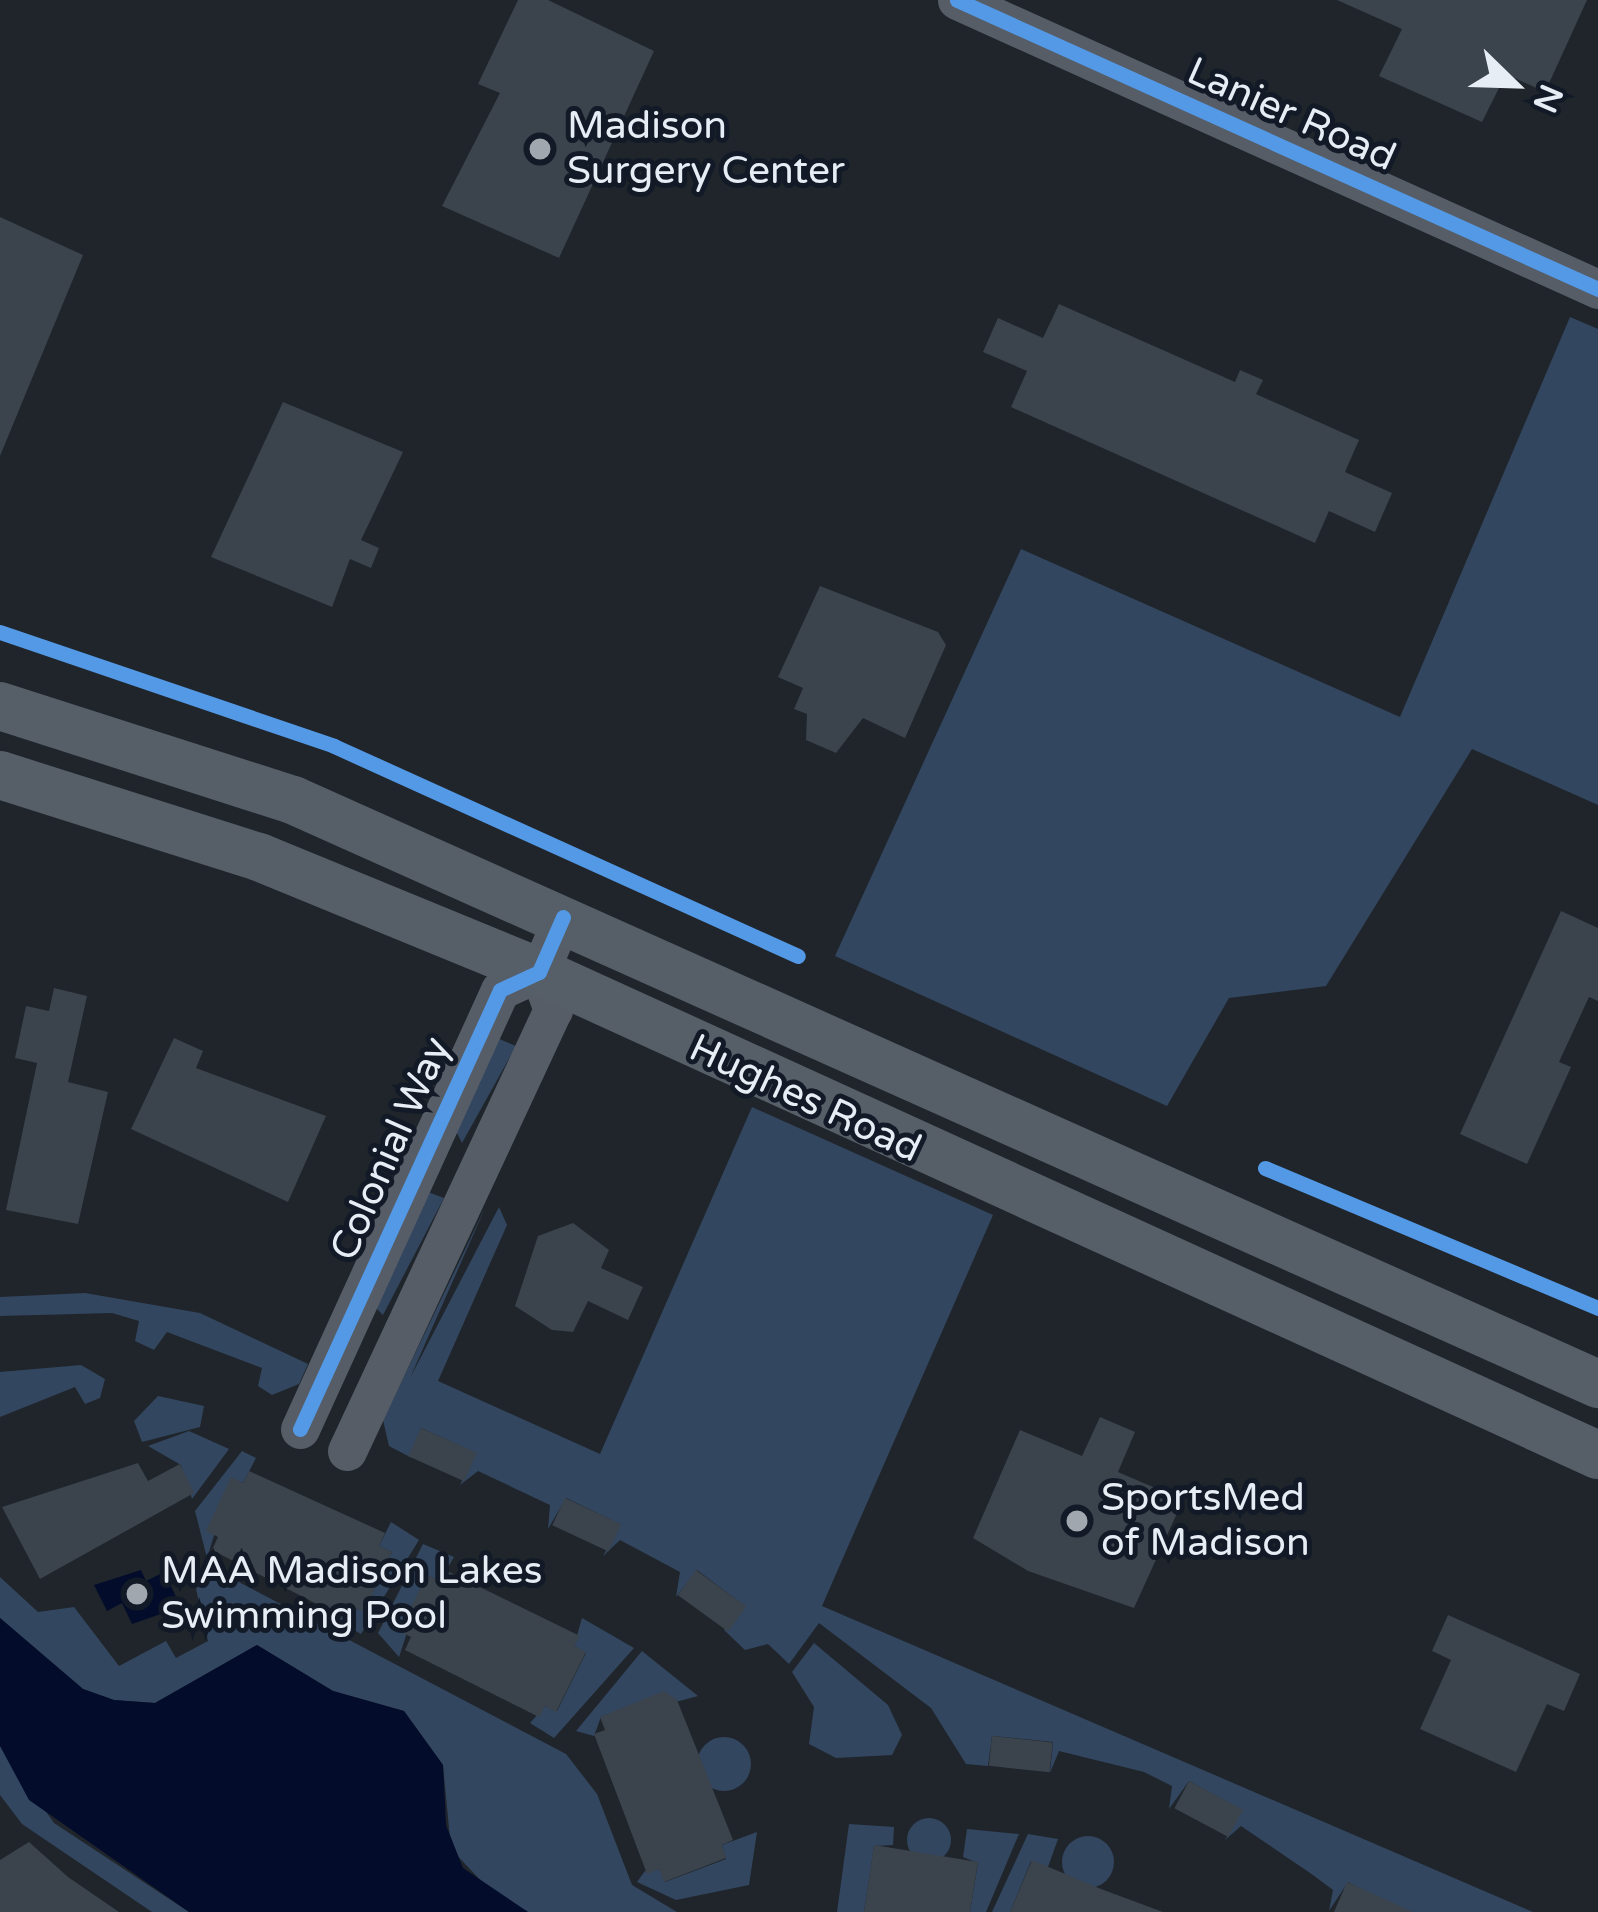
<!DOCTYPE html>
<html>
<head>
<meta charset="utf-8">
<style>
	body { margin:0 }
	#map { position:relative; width:1598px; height:1912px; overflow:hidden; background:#1f252b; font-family:"Varela Round",sans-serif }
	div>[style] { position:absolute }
	.green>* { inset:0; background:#33465f }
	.round { border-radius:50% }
	.water>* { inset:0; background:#030d2b }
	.building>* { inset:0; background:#3b434d; transform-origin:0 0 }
	.minor>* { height:39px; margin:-19.5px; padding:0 19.5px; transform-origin:19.5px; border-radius:19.5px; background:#565d67 }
	.major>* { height:48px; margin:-24px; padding:0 24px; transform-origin:24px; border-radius:24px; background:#565e68 }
	.cycleway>* { height:15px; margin:-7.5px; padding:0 7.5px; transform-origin:7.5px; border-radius:7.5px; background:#5399e6 }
	.dots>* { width:33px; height:33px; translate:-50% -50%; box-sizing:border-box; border:6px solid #111a26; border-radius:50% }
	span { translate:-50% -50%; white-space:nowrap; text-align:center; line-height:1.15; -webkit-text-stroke:10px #111a26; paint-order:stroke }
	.street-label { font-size:39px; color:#e6edf5 }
	.poi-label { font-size:39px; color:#e6edf5 }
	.left { translate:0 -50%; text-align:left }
	.north { position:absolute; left:1454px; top:24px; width:120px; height:120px; -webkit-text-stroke:9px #111a26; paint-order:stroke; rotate:113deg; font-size:33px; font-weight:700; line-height:48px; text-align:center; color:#e6edf5 }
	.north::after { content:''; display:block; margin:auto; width:42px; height:54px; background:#e6edf5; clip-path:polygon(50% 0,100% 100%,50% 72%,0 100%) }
</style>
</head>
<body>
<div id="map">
	<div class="green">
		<div style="clip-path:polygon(1570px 317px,1598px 329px,1598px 805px,1472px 749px,1326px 986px,1229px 998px,1167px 1106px,835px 956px,1021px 549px,1400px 717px)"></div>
		<div style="clip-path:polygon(497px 1038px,516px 1046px,462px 1143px,455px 1129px)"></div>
		<div style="clip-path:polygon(752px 1107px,993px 1215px,822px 1606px,1533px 1912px,1402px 1912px,1348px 1882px,1329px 1911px,1333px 1890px,1313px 1875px,1241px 1826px,1225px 1840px,1242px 1810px,1189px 1781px,1169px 1809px,1172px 1786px,1144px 1772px,1059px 1751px,1050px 1773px,1053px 1742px,992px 1736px,988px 1766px,966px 1764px,931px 1708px,819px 1623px,789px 1664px,768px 1644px,745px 1650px,724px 1630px,745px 1606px,697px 1570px,676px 1597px,680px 1572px,620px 1540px,603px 1556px,620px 1524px,566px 1498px,548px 1529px,550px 1505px,478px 1471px,460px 1485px,476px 1453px,421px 1428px,410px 1457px,389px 1446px,383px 1420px,486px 1206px,410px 1378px,499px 1207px,507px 1225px,438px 1381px,600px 1454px)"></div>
		<div style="clip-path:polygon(428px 1192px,444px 1198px,383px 1315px,375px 1307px)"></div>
		<div style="clip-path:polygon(85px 1293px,200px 1313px,308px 1364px,299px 1384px,272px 1395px,258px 1386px,262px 1368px,167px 1332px,154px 1350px,135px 1341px,139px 1321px,112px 1313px,0 1316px,0 1297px)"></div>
		<div style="clip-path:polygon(81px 1365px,105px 1379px,100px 1398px,85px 1404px,75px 1387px,0 1417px,0 1372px)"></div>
		<div style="clip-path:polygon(158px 1396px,204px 1406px,200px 1427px,142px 1442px,134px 1421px)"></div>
		<div style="clip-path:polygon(189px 1431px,229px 1449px,192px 1499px,181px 1465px,148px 1446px)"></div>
		<div style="clip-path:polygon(242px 1451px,256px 1458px,243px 1483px,232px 1478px,207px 1558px,195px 1511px)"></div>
		<div style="clip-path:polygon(391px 1522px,419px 1540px,361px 1634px,338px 1621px,351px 1607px,364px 1611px,392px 1552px,379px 1546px)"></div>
		<div style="clip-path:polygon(423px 1544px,454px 1557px,440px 1581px,426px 1575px,399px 1657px,378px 1633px)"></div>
		<div style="clip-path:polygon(214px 1569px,566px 1754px,597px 1794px,632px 1885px,677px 1912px,528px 1912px,485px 1885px,451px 1849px,443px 1765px,404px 1711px,333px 1691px,257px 1645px,155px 1703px,114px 1700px,83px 1689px,0 1618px,0 1577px,38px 1612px,74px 1607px,119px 1666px,166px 1641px,176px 1658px,208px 1641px,196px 1589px)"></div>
		<div style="clip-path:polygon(582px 1618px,634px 1648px,554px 1738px,530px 1723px,545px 1706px,557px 1711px,586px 1653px,574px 1646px)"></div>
		<div style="clip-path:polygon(814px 1643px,888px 1705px,902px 1735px,892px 1755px,836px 1758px,809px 1744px,814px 1707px,792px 1672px)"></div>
		<div style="clip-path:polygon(642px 1651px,698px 1696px,668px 1704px,663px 1692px,601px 1717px,594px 1736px,576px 1731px)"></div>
		<div class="round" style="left:697px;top:1737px;width:54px;height:54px"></div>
		<div style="clip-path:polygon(0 1746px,54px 1823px,189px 1912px,152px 1912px,22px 1824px,0 1795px)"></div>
		<div class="round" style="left:907px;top:1818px;width:44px;height:44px"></div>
		<div style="clip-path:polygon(849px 1824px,894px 1827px,893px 1845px,874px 1846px,864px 1912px,837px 1912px)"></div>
		<div style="clip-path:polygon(967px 1829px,1019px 1834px,986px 1912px,970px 1912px,978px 1863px,963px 1857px)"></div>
		<div style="clip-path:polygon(757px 1832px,749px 1885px,676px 1900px,637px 1882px,645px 1871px,659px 1869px,665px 1882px,726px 1859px,722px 1845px)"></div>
		<div style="clip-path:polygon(1028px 1834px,1058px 1839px,1048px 1867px,1031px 1861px,1010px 1912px,992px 1912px)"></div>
		<div class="round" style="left:1062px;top:1836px;width:52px;height:52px"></div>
	</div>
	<div class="water">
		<div style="clip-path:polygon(141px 1570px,146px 1581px,164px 1572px,181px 1607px,132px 1624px,122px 1603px,107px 1611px,94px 1585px)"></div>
		<div style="clip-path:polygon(0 1618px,83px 1689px,114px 1700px,155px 1703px,257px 1645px,333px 1691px,404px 1711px,443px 1765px,446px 1825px,463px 1868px,528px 1912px,189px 1912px,29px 1800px,0 1746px)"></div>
	</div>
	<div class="building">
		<div style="clip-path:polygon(518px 0,548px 0,654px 51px,559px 258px,442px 206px,500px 93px,478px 84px)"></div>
		<div style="clip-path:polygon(1337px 0,1587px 0,1545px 92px,1506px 74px,1482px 122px,1379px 76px,1402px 29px)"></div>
		<div style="clip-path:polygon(0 217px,83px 255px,0 456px)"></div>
		<div style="clip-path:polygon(1059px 304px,1235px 382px,1240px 370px,1263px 380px,1256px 394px,1359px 440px,1345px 472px,1392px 493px,1375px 532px,1329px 511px,1315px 543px,1011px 407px,1027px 371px,983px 352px,998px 318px,1043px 338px)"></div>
		<div style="clip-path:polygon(283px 402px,403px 452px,361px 540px,379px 548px,371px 568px,350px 559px,332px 607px,211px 557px)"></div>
		<div style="clip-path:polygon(820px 586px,938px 632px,946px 645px,905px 738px,863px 718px,836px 753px,806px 740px,807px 714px,794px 709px,803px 688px,778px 677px)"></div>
		<div style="clip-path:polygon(1561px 911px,1598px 928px,1598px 1001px,1589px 997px,1559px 1062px,1571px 1067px,1527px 1164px,1460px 1134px)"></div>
		<div style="clip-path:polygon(54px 988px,87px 996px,68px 1082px,108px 1092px,78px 1224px,6px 1210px,37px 1063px,15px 1058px,26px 1006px,49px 1011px)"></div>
		<div style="clip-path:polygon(174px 1038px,203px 1051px,196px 1068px,326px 1116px,288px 1202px,131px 1129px)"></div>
		<div style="clip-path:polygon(573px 1223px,609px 1250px,601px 1268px,643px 1287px,628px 1320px,588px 1301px,573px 1332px,552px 1330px,515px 1306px,538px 1236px)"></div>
		<div style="clip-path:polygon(1100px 1417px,1135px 1432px,1118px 1472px,1183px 1500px,1134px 1608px,1028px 1571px,973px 1538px,1020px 1430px,1082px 1456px)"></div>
		<div style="left:421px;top:1428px;width:61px;height:31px;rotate:24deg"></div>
		<div style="clip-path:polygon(138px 1463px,148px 1481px,180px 1464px,194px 1493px,40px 1579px,2px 1507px)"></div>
		<div style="clip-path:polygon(249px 1471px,385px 1533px,379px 1546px,392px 1552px,364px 1612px,351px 1606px,346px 1619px,212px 1550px,218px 1537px,206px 1531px,231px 1477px,243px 1483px)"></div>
		<div style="left:565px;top:1498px;width:62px;height:30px;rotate:25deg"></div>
		<div style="clip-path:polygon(445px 1570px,580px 1636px,574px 1646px,586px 1652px,556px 1712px,545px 1706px,539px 1717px,405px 1650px,411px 1637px,399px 1631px,427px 1575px,440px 1581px)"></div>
		<div style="left:696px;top:1570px;width:62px;height:31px;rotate:36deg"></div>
		<div style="clip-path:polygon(1448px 1615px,1580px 1674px,1564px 1711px,1547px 1704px,1516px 1772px,1420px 1729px,1451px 1660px,1432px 1651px)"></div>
		<div style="clip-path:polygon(664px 1691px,677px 1700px,733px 1840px,722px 1845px,726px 1858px,664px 1882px,659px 1869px,647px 1874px,594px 1734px,605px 1730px,600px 1717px)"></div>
		<div style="left:992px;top:1736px;width:61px;height:30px;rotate:6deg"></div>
		<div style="left:1189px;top:1781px;width:61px;height:31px;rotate:28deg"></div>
		<div style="clip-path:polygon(29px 1842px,68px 1877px,119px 1912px,0 1912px,0 1860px)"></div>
		<div style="clip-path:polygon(874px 1845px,978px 1862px,970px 1912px,864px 1912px)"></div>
		<div style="clip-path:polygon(1032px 1860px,1101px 1889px,1163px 1912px,1010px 1912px)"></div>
		<div style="clip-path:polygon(1347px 1882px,1413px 1912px,1334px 1912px)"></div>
	</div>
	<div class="minor">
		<div style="left:957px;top:0;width:703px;rotate:24.27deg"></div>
		<div style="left:300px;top:1429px;width:482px;rotate:-65.5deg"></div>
		<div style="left:500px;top:990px;width:43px;rotate:-24.8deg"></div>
		<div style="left:539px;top:972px;width:60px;rotate:-66.4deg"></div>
		<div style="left:347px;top:1451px;width:487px;rotate:-65deg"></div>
		<div style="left:553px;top:1010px;width:40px;rotate:-110.2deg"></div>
	</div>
	<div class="major">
		<div style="left:0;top:706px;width:308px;rotate:17.8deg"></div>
		<div style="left:293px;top:800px;width:1430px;rotate:24.11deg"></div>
		<div style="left:0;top:775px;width:272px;rotate:17.6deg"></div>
		<div style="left:259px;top:857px;width:303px;rotate:22.3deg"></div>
		<div style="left:539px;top:972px;width:1164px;rotate:24.52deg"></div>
	</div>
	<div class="cycleway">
		<div style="left:957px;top:0;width:703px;rotate:24.27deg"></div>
		<div style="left:0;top:632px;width:353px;rotate:18.8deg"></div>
		<div style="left:334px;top:746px;width:509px;rotate:24.35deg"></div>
		<div style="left:1265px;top:1168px;width:361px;rotate:22.8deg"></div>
		<div style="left:300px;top:1429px;width:482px;rotate:-65.5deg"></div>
		<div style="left:500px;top:990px;width:43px;rotate:-24.8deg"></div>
		<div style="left:539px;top:972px;width:60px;rotate:-66.4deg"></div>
	</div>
	<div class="dots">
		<div style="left:540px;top:149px;background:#a0a7ae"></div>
		<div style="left:1077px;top:1521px;background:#a0a7ae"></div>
		<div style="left:137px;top:1594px;background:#a0a7ae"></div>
	</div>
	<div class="street-label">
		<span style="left:1291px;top:115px;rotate:24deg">Lanier Road</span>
		<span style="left:805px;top:1099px;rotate:25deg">Hughes Road</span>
		<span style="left:391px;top:1149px;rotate:-66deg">Colonial Way</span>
	</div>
	<div class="poi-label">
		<span class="left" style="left:567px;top:149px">Madison<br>Surgery Center</span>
		<span class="left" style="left:1101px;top:1521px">SportsMed<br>of Madison</span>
		<span class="left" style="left:161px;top:1594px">MAA Madison Lakes<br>Swimming Pool</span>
	</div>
	<div class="north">N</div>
</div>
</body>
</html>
